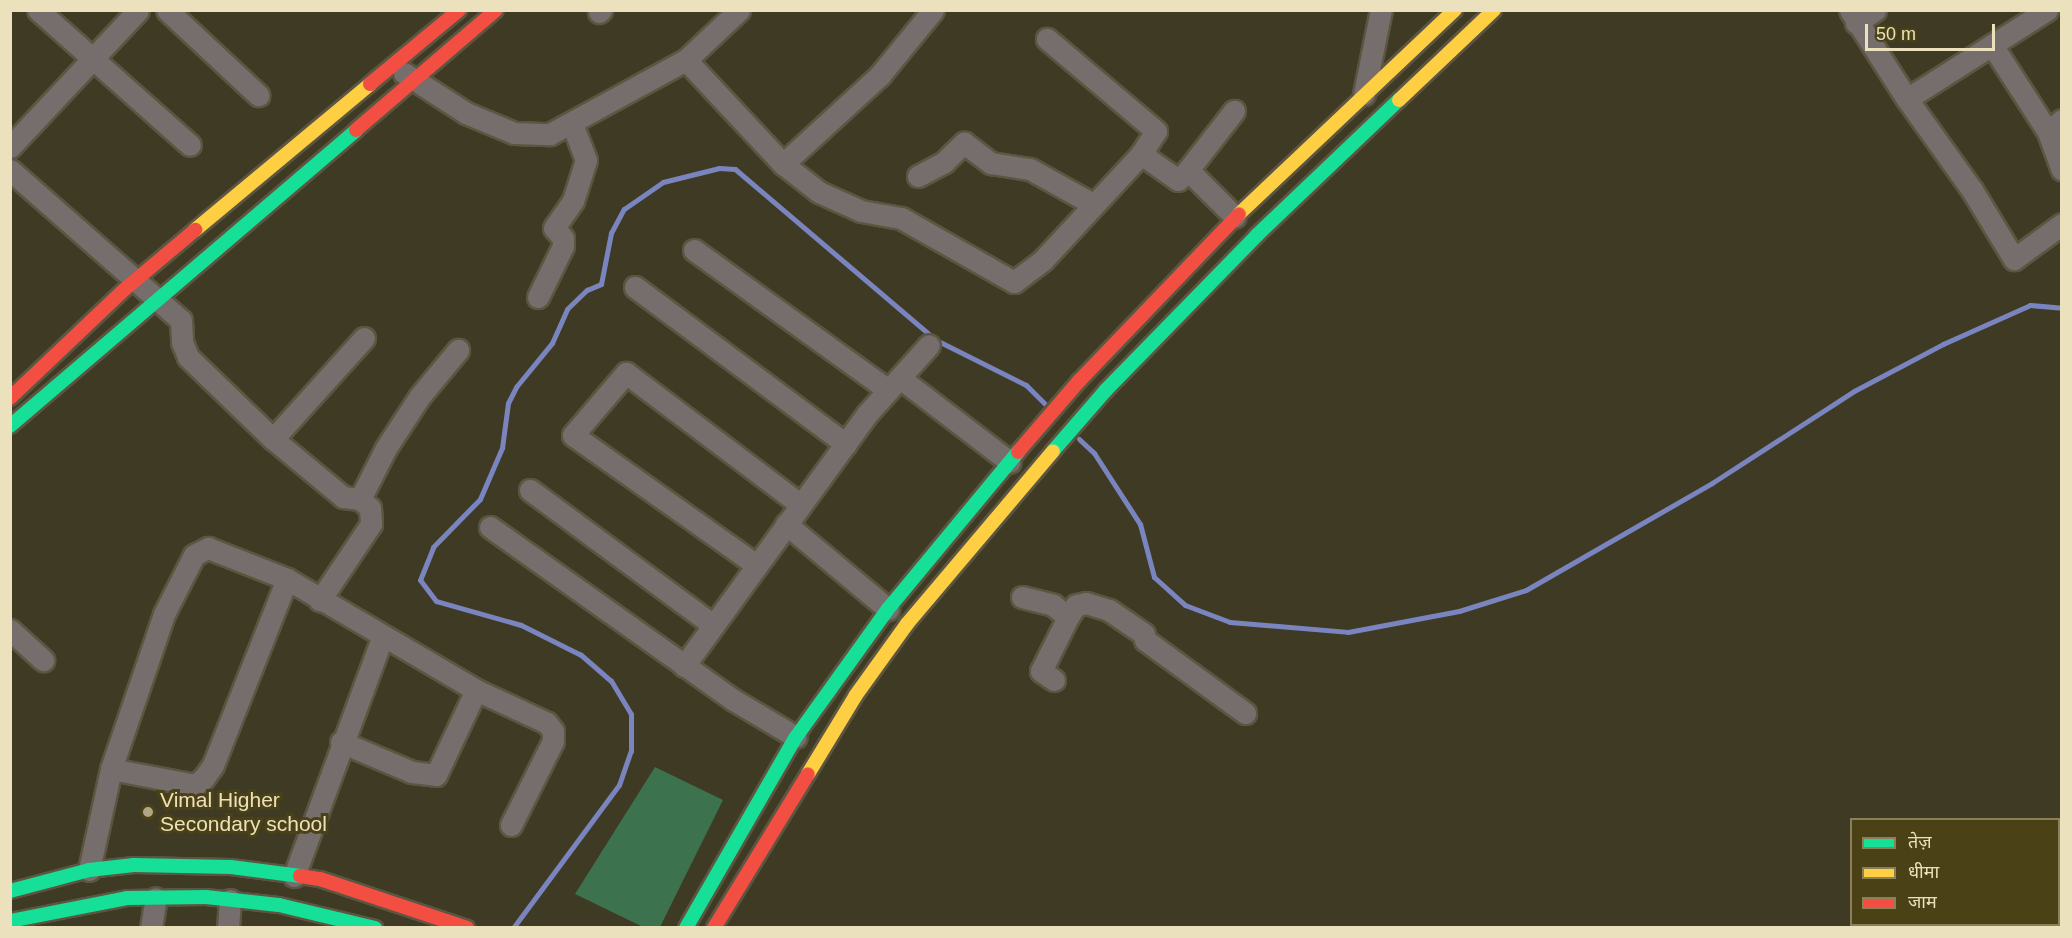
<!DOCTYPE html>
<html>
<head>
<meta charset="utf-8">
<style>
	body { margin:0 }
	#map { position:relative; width:2072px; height:938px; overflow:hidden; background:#3f3a23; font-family:Helvetica,"Noto Sans Devanagari",sans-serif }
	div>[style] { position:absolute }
	.green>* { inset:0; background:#3c724e }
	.stream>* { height:5px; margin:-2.5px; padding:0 2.5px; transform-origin:2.5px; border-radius:2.5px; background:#7a85c0 }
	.roads { filter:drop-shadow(2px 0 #5c5641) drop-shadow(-2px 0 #5c5641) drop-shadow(0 2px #5c5641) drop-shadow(0 -2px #5c5641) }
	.street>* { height:21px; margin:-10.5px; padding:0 10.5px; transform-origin:10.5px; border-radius:10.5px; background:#766e6d }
	.fast>* { height:14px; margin:-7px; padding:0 7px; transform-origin:7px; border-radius:7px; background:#16e098 }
	.slow>* { height:14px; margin:-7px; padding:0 7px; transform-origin:7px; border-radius:7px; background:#ffcf43 }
	.jam>* { height:14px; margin:-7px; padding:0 7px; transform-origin:7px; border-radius:7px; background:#f24e42 }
	.dots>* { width:16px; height:16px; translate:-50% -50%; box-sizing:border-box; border:3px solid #4b4117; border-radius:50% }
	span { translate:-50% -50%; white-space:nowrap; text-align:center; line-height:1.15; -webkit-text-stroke:6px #4b4117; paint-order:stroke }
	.poi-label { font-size:21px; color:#ebe1bc }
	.left { translate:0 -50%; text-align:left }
	.frame { position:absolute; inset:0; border:12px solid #ebe1bc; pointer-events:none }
	.legend { position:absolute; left:1850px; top:818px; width:210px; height:108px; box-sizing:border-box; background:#4b4117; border:2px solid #8b8159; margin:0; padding:8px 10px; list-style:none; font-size:18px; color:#ebe1bc }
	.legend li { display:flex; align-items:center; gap:12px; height:30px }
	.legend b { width:30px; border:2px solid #8b8159 }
	.scale { position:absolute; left:1865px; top:24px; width:130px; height:27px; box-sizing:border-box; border:3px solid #ebe1bc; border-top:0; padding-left:8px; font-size:18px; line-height:21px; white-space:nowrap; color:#ebe1bc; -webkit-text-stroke:4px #4b4117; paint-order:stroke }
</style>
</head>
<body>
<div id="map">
	<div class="green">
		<div style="clip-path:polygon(655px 767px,723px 800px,660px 927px,643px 927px,575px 894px)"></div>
	</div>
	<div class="stream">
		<div style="left:1079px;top:439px;width:21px;rotate:43deg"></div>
		<div style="left:1094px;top:453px;width:85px;rotate:57.1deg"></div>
		<div style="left:1140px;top:524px;width:55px;rotate:75.2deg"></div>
		<div style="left:1154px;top:577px;width:42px;rotate:42.1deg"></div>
		<div style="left:1185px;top:605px;width:48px;rotate:20.7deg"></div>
		<div style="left:1230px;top:622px;width:118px;rotate:4.8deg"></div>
		<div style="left:1348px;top:632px;width:113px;rotate:-10.7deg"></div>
		<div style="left:1459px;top:611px;width:70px;rotate:-17.4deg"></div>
		<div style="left:1526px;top:590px;width:215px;rotate:-29.9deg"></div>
		<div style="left:1712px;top:483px;width:169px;rotate:-32.9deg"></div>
		<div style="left:1854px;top:391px;width:101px;rotate:-27.8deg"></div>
		<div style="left:1943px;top:344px;width:95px;rotate:-24.1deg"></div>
		<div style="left:2030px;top:305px;width:32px;rotate:5deg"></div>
		<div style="left:513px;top:928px;width:178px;rotate:-53.5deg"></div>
		<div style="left:619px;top:785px;width:36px;rotate:-71deg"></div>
		<div style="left:631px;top:751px;width:37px;rotate:-90deg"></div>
		<div style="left:631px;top:714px;width:39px;rotate:-121deg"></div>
		<div style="left:611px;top:681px;width:40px;rotate:-139deg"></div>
		<div style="left:581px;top:655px;width:67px;rotate:-153.4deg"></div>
		<div style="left:521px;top:625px;width:88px;rotate:-164.2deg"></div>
		<div style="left:436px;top:601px;width:26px;rotate:-127deg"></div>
		<div style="left:420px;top:580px;width:35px;rotate:-68deg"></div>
		<div style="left:433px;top:547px;width:67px;rotate:-45.6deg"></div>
		<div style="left:480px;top:499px;width:56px;rotate:-66.7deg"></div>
		<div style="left:502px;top:448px;width:45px;rotate:-82.4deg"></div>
		<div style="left:508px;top:403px;width:18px;rotate:-63deg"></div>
		<div style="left:516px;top:387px;width:57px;rotate:-50.7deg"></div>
		<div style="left:552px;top:343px;width:37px;rotate:-66deg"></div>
		<div style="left:567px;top:309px;width:28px;rotate:-44deg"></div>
		<div style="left:587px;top:290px;width:15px;rotate:-23deg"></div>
		<div style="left:601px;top:284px;width:52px;rotate:-78.9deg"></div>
		<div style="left:611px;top:233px;width:27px;rotate:-62deg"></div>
		<div style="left:624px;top:209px;width:47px;rotate:-34.7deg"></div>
		<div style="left:663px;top:182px;width:58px;rotate:-14deg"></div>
		<div style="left:719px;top:168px;width:16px;rotate:4deg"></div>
		<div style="left:735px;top:169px;width:264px;rotate:40.4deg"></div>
		<div style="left:936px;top:340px;width:101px;rotate:26.6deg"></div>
		<div style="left:1026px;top:385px;width:27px;rotate:45deg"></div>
	</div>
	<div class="roads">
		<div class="street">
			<div style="left:38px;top:10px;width:203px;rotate:41.6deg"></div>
			<div style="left:167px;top:10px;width:125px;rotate:43deg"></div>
			<div style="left:1850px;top:10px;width:106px;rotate:57.4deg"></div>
			<div style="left:2047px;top:10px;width:166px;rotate:147.6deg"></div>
			<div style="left:1907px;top:99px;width:112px;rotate:54.5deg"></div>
			<div style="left:1972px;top:190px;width:81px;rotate:58.7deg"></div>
			<div style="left:2014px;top:259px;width:59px;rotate:-36.1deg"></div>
			<div style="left:599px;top:12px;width:3px;rotate:-45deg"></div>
			<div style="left:1856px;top:23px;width:23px;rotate:-34deg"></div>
			<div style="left:1992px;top:45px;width:103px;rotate:57.2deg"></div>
			<div style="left:686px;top:60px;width:142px;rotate:47deg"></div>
			<div style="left:783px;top:164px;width:46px;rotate:37.9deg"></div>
			<div style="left:819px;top:192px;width:46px;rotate:24.3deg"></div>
			<div style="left:861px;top:211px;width:41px;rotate:9.9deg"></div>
			<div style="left:901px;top:218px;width:130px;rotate:29.5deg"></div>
			<div style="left:1014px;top:282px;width:36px;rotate:-37deg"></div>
			<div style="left:1043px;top:260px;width:144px;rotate:-47.2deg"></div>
			<div style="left:1141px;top:154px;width:27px;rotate:-57deg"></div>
			<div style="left:1156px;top:131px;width:143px;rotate:-139.8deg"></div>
			<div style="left:404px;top:73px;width:74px;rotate:32.8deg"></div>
			<div style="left:466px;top:113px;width:52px;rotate:22.6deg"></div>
			<div style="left:514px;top:133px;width:36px;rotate:2deg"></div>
			<div style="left:550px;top:134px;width:155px;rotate:-28.6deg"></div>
			<div style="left:686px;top:60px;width:73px;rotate:-43.3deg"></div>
			<div style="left:1364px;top:94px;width:86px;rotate:-78.6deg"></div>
			<div style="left:2062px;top:120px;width:18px;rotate:139deg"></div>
			<div style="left:2048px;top:132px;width:40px;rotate:69.8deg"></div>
			<div style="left:10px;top:147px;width:187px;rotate:-46.9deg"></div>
			<div style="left:1141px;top:154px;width:45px;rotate:35.1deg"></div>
			<div style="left:1178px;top:180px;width:14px;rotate:-45deg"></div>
			<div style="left:1188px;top:170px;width:66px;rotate:45deg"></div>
			<div style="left:783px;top:164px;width:132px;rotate:-42.5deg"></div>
			<div style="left:880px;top:75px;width:84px;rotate:-50.8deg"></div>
			<div style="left:10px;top:170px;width:227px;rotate:41.3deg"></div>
			<div style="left:181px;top:320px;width:22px;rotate:87deg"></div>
			<div style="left:182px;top:342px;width:16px;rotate:68deg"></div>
			<div style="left:188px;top:357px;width:118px;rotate:44deg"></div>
			<div style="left:273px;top:439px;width:91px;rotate:39.6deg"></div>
			<div style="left:343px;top:497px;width:17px;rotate:7deg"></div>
			<div style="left:360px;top:499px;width:13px;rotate:42deg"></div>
			<div style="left:370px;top:508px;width:16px;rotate:86deg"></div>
			<div style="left:371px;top:524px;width:92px;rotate:123.9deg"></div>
			<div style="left:1188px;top:170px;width:75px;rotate:-52.1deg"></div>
			<div style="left:918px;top:176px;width:30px;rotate:-28deg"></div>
			<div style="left:944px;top:162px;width:28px;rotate:-44deg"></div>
			<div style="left:964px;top:143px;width:34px;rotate:37deg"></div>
			<div style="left:991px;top:163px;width:39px;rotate:9deg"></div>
			<div style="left:1030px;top:169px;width:72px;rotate:29.1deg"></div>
			<div style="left:694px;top:250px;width:239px;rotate:35.8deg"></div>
			<div style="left:635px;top:287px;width:263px;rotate:36.7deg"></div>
			<div style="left:538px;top:297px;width:57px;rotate:-63.9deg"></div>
			<div style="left:563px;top:246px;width:8px;rotate:-90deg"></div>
			<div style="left:563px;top:238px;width:13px;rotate:-132deg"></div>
			<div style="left:554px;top:228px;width:33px;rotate:-55deg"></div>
			<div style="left:573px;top:201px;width:43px;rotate:-72.4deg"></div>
			<div style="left:586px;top:160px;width:39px;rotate:-111deg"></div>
			<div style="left:900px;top:378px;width:138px;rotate:37.4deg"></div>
			<div style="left:273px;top:439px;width:136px;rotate:-48deg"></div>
			<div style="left:530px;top:490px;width:227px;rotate:36.4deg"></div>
			<div style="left:360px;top:499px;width:57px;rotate:-63deg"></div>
			<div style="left:386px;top:448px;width:62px;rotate:-56.8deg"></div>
			<div style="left:420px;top:396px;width:60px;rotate:-50.4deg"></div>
			<div style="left:786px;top:524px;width:133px;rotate:39.8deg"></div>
			<div style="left:490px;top:527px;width:297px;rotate:35.4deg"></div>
			<div style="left:732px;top:699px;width:74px;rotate:30.7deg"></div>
			<div style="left:755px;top:564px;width:223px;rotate:-144.7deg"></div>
			<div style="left:573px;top:435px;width:82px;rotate:-49.5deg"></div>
			<div style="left:626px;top:373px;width:219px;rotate:37deg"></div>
			<div style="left:1022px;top:597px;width:32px;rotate:14deg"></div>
			<div style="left:1053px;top:605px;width:19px;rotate:39deg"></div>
			<div style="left:10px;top:630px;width:45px;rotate:42.3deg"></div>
			<div style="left:684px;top:666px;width:313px;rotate:-54deg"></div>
			<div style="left:868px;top:413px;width:91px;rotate:-48.1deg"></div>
			<div style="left:1054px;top:680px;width:16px;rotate:-145deg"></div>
			<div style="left:1041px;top:671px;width:60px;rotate:-63.4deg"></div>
			<div style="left:1068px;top:617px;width:14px;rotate:-56deg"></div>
			<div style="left:1076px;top:605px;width:10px;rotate:-11deg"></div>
			<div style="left:1086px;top:603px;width:24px;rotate:17deg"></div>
			<div style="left:1109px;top:610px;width:42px;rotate:34.4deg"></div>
			<div style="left:1144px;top:634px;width:6px;rotate:81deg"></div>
			<div style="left:1145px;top:640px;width:124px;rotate:36.1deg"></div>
			<div style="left:341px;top:742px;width:77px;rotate:22.9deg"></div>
			<div style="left:412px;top:772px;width:24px;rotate:7deg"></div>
			<div style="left:436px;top:775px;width:94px;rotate:-64.8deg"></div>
			<div style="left:111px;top:769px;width:86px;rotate:10.8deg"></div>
			<div style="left:195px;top:785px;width:10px;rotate:-37deg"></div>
			<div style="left:203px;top:779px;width:17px;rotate:-54deg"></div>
			<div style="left:213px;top:765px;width:200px;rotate:-68.3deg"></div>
			<div style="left:89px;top:870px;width:103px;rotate:-77.7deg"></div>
			<div style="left:111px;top:769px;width:164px;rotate:-71.1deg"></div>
			<div style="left:164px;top:614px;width:66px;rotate:-63deg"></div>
			<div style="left:194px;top:555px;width:16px;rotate:-27deg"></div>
			<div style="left:208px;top:548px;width:85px;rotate:21.4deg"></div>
			<div style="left:287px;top:579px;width:219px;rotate:30.4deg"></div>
			<div style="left:476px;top:690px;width:78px;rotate:24.9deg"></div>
			<div style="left:547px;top:723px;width:10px;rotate:53deg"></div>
			<div style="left:553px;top:731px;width:10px;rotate:90deg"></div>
			<div style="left:553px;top:741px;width:94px;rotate:116.6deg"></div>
			<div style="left:294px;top:876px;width:256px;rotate:-69.7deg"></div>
			<div style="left:151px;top:928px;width:30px;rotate:-81deg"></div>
			<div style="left:228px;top:928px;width:28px;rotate:-86deg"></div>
		</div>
		<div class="fast">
			<div style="left:10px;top:426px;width:455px;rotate:-40.5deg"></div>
			<div style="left:1053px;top:451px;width:81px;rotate:-49deg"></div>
			<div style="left:1106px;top:390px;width:216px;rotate:-45.7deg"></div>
			<div style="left:1257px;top:235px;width:196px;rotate:-43.6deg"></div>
			<div style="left:10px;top:891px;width:82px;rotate:-14.9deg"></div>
			<div style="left:89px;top:870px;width:45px;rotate:-6.3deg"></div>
			<div style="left:134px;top:865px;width:97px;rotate:1.2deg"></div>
			<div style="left:231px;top:867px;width:70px;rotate:7.4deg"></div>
			<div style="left:10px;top:921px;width:119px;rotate:-11.1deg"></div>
			<div style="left:127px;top:898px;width:79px;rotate:-0.7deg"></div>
			<div style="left:206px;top:897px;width:73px;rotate:6.3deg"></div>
			<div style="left:279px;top:905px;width:99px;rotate:13.5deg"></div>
			<div style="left:686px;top:928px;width:220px;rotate:-60.1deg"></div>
			<div style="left:796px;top:737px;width:158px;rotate:-54.3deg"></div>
			<div style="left:888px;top:609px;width:204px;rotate:-50.4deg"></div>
		</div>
		<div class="slow">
			<div style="left:1399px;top:100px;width:131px;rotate:-43.5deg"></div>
			<div style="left:1239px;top:214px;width:297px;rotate:-43.4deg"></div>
			<div style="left:195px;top:230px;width:228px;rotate:-39.8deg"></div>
			<div style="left:808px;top:774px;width:92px;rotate:-58.7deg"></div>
			<div style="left:856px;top:695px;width:87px;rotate:-54.3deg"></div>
			<div style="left:907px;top:624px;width:226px;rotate:-49.8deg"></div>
		</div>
		<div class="jam">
			<div style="left:370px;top:84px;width:116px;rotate:-39.7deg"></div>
			<div style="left:356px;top:130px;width:184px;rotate:-40.6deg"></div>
			<div style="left:10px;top:398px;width:158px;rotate:-43.5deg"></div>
			<div style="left:125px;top:289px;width:92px;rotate:-40.1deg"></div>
			<div style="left:1018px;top:452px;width:94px;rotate:-49.3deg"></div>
			<div style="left:1079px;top:381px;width:231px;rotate:-46.2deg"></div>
			<div style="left:300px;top:876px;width:20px;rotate:9deg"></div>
			<div style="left:320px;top:879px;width:155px;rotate:18.4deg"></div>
			<div style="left:714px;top:928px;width:180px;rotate:-58.6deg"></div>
		</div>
	</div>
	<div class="dots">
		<div style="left:148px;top:812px;background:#afa786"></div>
	</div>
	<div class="poi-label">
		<span class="left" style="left:160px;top:812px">Vimal Higher<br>Secondary school</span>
	</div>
	<div class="frame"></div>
	<ul class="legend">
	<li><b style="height:8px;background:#16e098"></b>तेज़</li>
	<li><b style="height:8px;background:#ffcf43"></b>धीमा</li>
	<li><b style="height:8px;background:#f24e42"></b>जाम</li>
	</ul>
	<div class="scale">50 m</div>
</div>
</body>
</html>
